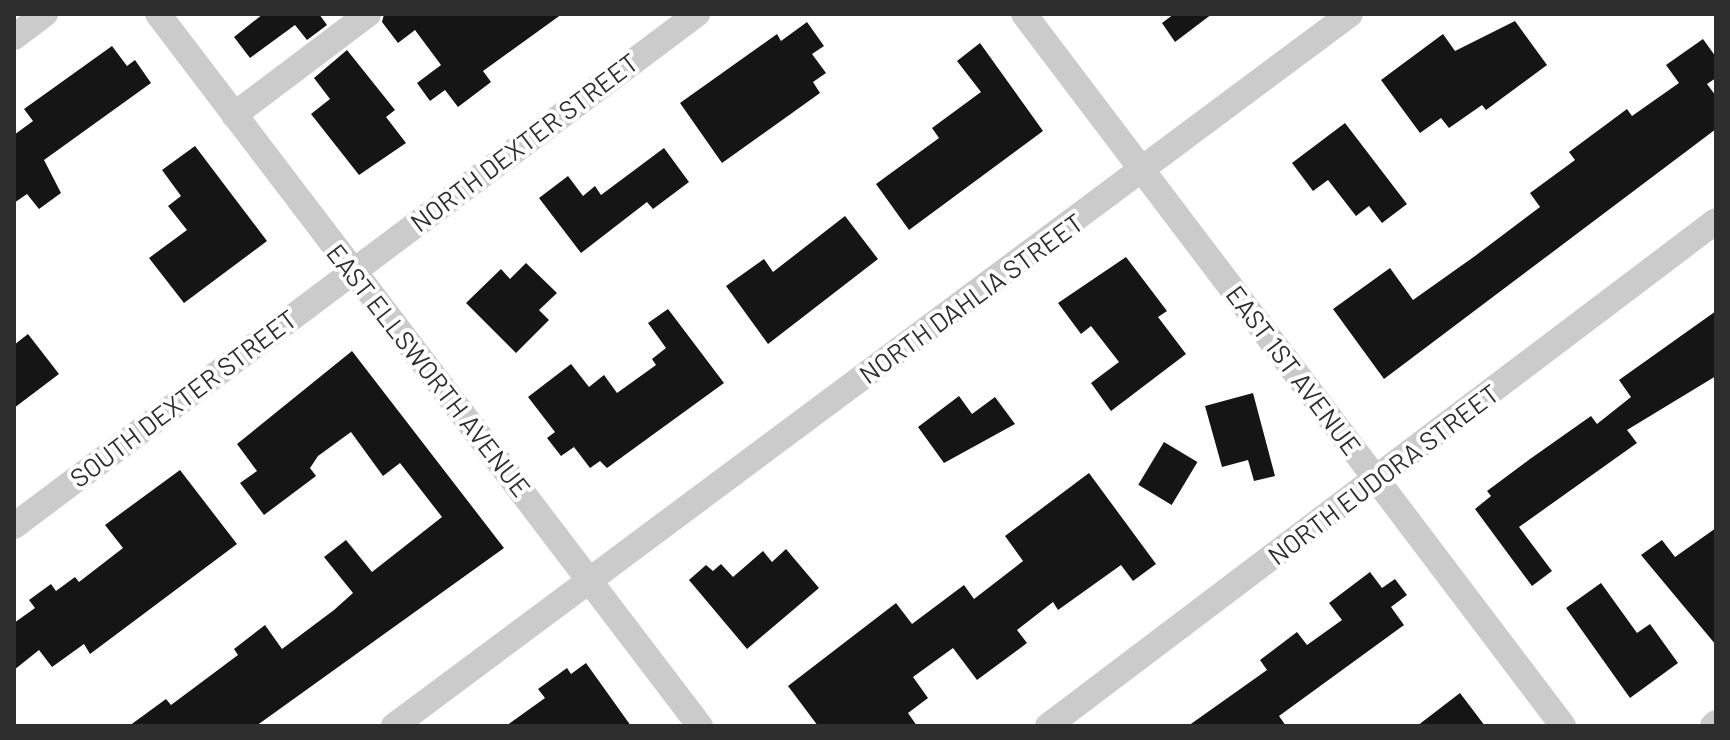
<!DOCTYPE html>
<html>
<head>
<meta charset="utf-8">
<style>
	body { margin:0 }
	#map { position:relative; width:1730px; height:740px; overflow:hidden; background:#fff; font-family:Barlow,sans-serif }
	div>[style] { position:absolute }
	.building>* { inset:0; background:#151515; transform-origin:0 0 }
	.minor>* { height:26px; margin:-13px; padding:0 13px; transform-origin:13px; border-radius:13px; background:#cbcbcb }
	span { translate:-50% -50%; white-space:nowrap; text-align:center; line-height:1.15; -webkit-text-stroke:8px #fff; paint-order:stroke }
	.street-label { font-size:26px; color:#2e2e2e }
	.frame { position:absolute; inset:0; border:16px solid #2e2e2e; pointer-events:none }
</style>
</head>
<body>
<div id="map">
	<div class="building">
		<div style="clip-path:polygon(263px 14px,319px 14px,327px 25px,307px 40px,295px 25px,250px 58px,234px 37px)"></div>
		<div style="clip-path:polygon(384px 14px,562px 14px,483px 71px,491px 82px,458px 107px,445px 90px,430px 101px,417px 83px,441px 65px,415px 30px,398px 43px,382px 22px)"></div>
		<div style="clip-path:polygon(1174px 14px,1212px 14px,1175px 42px,1162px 23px)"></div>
		<div style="clip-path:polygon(1515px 21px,1547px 65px,1486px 110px,1482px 105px,1449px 128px,1441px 118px,1420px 133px,1381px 80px,1443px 34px,1455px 51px)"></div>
		<div style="clip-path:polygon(807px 22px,824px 46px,812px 54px,826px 73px,813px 82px,820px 93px,722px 163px,680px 103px,777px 34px,781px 41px)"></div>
		<div style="clip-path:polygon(1703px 39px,1716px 57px,1716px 78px,1707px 84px,1716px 96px,1716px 129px,1384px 379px,1333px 309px,1390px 268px,1413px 300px,1475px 256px,1540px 207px,1530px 193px,1575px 160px,1569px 152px,1627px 109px,1632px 116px,1679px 83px,1666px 65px)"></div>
		<div style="clip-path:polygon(980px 43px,1043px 131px,909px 230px,876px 184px,939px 138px,932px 128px,981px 92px,957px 61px)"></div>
		<div style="clip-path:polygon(112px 46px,127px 66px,135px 60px,151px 83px,44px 160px,61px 193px,39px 209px,27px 194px,14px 203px,14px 135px,33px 121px,24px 109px)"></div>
		<div style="clip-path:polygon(347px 50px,395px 110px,386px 117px,406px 143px,359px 175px,311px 114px,330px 99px,314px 78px)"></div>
		<div style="clip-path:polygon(1345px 123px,1407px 204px,1382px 223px,1369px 206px,1356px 216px,1328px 180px,1313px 191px,1292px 163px)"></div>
		<div style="clip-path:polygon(195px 146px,267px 241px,184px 303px,149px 258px,187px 230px,168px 206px,181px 196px,162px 170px)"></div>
		<div style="clip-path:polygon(664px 148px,689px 182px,653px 209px,647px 202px,581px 253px,539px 198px,568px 176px,583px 196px,595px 186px,601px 195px)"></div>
		<div style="clip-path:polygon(845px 216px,878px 259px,768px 344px,726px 286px,764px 259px,773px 272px)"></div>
		<div style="clip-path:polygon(1126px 257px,1167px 311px,1158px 317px,1186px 354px,1111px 411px,1091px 383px,1119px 362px,1091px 326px,1081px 334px,1058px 303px)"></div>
		<div style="clip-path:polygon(526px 263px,557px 293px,539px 310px,549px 320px,516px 353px,466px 303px,501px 269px,510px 279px)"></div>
		<div style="clip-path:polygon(668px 309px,724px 383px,607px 468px,600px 461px,590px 468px,574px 447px,561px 456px,547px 438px,555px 432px,528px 397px,571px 364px,589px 387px,604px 375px,617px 393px,656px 365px,652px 359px,666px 348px,648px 323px)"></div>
		<div style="clip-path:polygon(1716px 311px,1716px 376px,1627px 430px,1637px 443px,1519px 527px,1552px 571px,1532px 586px,1475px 509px,1491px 496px,1487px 491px,1530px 459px,1591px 416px,1597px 424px,1631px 397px,1619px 380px)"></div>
		<div style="clip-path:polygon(28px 334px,59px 374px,14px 408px,14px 345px)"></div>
		<div style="clip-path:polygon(352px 351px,504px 548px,256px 726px,129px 726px,166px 699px,171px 705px,238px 655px,234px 649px,265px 625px,282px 649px,334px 610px,353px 593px,324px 557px,346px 540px,372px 572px,442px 517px,400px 463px,383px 476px,351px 432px,318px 456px,310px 468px,316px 476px,264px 515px,240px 483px,257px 471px,237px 444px)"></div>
		<div style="clip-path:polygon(1253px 393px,1275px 476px,1254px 481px,1248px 460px,1222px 467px,1205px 406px)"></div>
		<div style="clip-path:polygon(959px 396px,972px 414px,995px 397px,1015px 424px,944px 463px,918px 427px)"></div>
		<div style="left:1164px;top:442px;width:39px;height:50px;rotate:31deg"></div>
		<div style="clip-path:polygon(180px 470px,237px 544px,90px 654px,84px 644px,52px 667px,39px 650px,14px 670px,14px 623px,35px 608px,29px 600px,51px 584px,56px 591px,75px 577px,79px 582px,123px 548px,105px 525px)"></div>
		<div style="clip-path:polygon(1089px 473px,1156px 564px,1133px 581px,1121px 565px,1058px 610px,1053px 602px,1017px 630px,1027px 643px,977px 680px,953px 648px,913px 677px,928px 698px,908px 713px,917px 726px,818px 726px,788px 686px,896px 603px,912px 624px,964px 585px,974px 599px,1023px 561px,1005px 536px)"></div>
		<div style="clip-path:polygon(1716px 528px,1716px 645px,1641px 555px,1662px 540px,1675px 557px)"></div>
		<div style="clip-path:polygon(786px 549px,819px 588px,747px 649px,689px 580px,706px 565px,713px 571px,721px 564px,733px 577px,763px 551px,772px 562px)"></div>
		<div style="clip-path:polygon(1370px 572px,1382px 588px,1395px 579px,1407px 595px,1391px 607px,1404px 625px,1279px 716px,1286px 726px,1188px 726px,1267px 670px,1260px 660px,1297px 632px,1307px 645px,1342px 620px,1329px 603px)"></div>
		<div style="clip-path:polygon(1601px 583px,1637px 633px,1650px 624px,1678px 663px,1630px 698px,1566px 608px)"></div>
		<div style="clip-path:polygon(586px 663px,631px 726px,506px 726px,545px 698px,538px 689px,567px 668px,571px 674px)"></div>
		<div style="clip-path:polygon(1460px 693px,1485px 726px,1417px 726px)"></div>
	</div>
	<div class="minor">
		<div style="left:158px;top:14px;width:895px;rotate:52.72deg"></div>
		<div style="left:1024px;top:14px;width:893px;rotate:52.87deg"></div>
		<div style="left:14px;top:37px;width:39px;rotate:-37deg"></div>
		<div style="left:234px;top:115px;width:168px;rotate:-37deg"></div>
		<div style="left:14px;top:526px;width:854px;rotate:-36.86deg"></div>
		<div style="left:394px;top:726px;width:1192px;rotate:-36.68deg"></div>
		<div style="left:1048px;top:726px;width:837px;rotate:-37.09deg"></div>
		<div style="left:1713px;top:726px;width:4px;rotate:-45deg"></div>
	</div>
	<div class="street-label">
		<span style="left:524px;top:142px;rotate:-37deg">NORTH DEXTER STREET</span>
		<span style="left:971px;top:298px;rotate:-36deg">NORTH DAHLIA STREET</span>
		<span style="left:429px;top:370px;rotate:52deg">EAST ELLSWORTH AVENUE</span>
		<span style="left:1294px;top:370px;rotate:53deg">EAST 1ST AVENUE</span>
		<span style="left:183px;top:398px;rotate:-37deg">SOUTH DEXTER STREET</span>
		<span style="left:1383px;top:474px;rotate:-37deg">NORTH EUDORA STREET</span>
	</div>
	<div class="frame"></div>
</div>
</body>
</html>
